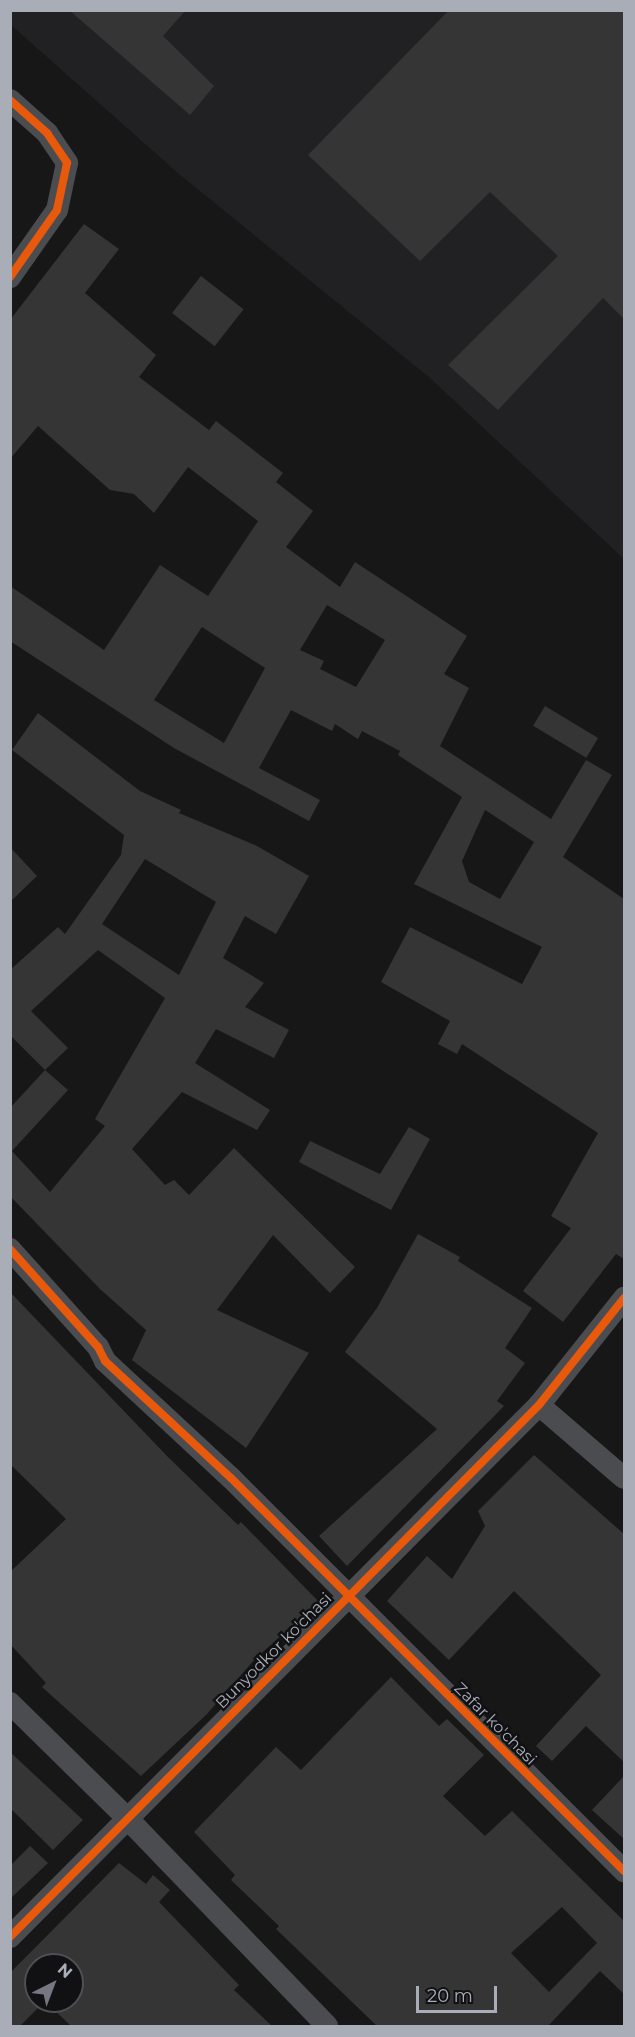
<!DOCTYPE html>
<html>
<head>
<meta charset="utf-8">
<style>
	body { margin:0 }
	#map { position:relative; width:635px; height:2037px; overflow:hidden; background:#171717; font-family:Montserrat,sans-serif }
	div>[style] { position:absolute }
	.built>* { inset:0; background:#212123 }
	.building>* { inset:0; background:#353536; transform-origin:0 0 }
	.minor>* { height:22px; margin:-11px; padding:0 11px; transform-origin:11px; border-radius:11px; background:#4b4c50 }
	.cycleway>* { height:8px; margin:-4px; padding:0 4px; transform-origin:4px; border-radius:4px; background:#e8590c }
	span { translate:-50% -50%; white-space:nowrap; text-align:center; line-height:1.15; -webkit-text-stroke:5px #111113; paint-order:stroke }
	.street-label { font-size:16px; color:#a8adb8 }
	.frame { position:absolute; inset:0; border:12px solid #a8adb8; pointer-events:none }
	.north { position:absolute; left:24px; top:1953px; width:60px; height:60px; box-sizing:border-box; background:#111113; border:2px solid #4d4f55; border-radius:50%; rotate:42deg; font-size:16px; font-weight:700; line-height:24px; text-align:center; color:#a8adb8 }
	.north::after { content:''; display:block; margin:auto; width:21px; height:27px; background:#757880; clip-path:polygon(50% 0,100% 100%,50% 72%,0 100%) }
	.scale { position:absolute; left:416px; top:1986px; width:81px; height:27px; box-sizing:border-box; border:3px solid #a8adb8; border-top:0; padding-left:8px; font-size:18px; line-height:21px; white-space:nowrap; color:#a8adb8; -webkit-text-stroke:4px #111113; paint-order:stroke }
</style>
</head>
<body>
<div id="map">
	<div class="built">
		<div style="clip-path:polygon(11px 10px,624px 11px,624px 559px,430px 378px,179px 174px,11px 25px)"></div>
	</div>
	<div class="building">
		<div style="clip-path:polygon(69px 10px,186px 10px,163px 36px,214px 86px,190px 115px)"></div>
		<div style="clip-path:polygon(449px 10px,624px 10px,624px 319px,603px 298px,498px 410px,448px 365px,558px 256px,490px 192px,420px 261px,308px 155px)"></div>
		<div style="clip-path:polygon(evenodd,84px 224px,119px 249px,85px 293px,156px 355px,139px 377px,209px 430px,216px 421px,283px 473px,276px 482px,313px 511px,286px 547px,340px 587px,355px 562px,467px 636px,444px 674px,469px 688px,440px 746px,551px 819px,586px 760px,612px 775px,563px 857px,624px 899px,624px 1259px,616px 1254px,563px 1322px,523px 1291px,571px 1228px,551px 1216px,598px 1133px,462px 1044px,457px 1054px,438px 1044px,450px 1021px,381px 982px,410px 927px,522px 984px,542px 947px,414px 884px,462px 797px,398px 755px,400px 751px,362px 731px,358px 739px,335px 724px,332px 731px,291px 710px,259px 768px,320px 800px,309px 821px,174px 748px,10px 641px,10px 586px,104px 650px,160px 565px,208px 596px,258px 521px,188px 467px,154px 513px,134px 494px,110px 490px,38px 426px,10px 459px,10px 320px,84px 224px,327px 605px,385px 640px,356px 687px,320px 669px,324px 661px,300px 650px,327px 605px,84px 224px,202px 627px,265px 668px,224px 743px,154px 700px,202px 627px,84px 224px,485px 810px,534px 842px,500px 899px,469px 882px,462px 861px,485px 810px)"></div>
		<div style="left:201px;top:276px;width:54px;height:47px;rotate:38deg"></div>
		<div style="left:545px;top:706px;width:62px;height:23px;rotate:31deg"></div>
		<div style="clip-path:polygon(evenodd,38px 713px,140px 791px,181px 810px,179px 813px,257px 846px,309px 876px,276px 934px,245px 916px,223px 958px,264px 983px,245px 1007px,289px 1030px,274px 1058px,216px 1029px,195px 1063px,270px 1110px,257px 1130px,182px 1092px,132px 1149px,165px 1185px,174px 1180px,189px 1195px,234px 1148px,355px 1267px,330px 1293px,273px 1235px,217px 1310px,309px 1353px,246px 1448px,132px 1360px,146px 1330px,100px 1289px,10px 1196px,10px 1108px,45px 1070px,10px 1035px,10px 970px,58px 927px,65px 934px,121px 855px,124px 835px,12px 750px,38px 713px,145px 859px,216px 902px,179px 975px,102px 924px,145px 859px,38px 713px,98px 950px,165px 998px,95px 1119px,105px 1126px,50px 1192px,12px 1151px,68px 1090px,45px 1070px,68px 1048px,31px 1011px,98px 950px)"></div>
		<div style="clip-path:polygon(10px 847px,37px 876px,10px 902px)"></div>
		<div style="clip-path:polygon(409px 1127px,430px 1139px,391px 1210px,299px 1162px,310px 1141px,380px 1174px)"></div>
		<div style="clip-path:polygon(418px 1234px,460px 1257px,458px 1261px,532px 1308px,505px 1348px,525px 1363px,497px 1401px,504px 1406px,347px 1566px,319px 1536px,437px 1429px,345px 1352px,377px 1308px)"></div>
		<div style="clip-path:polygon(10px 1292px,167px 1456px,238px 1525px,241px 1522px,319px 1602px,255px 1659px,207px 1714px,141px 1776px,42px 1687px,46px 1683px,10px 1644px,10px 1572px,66px 1519px,10px 1464px)"></div>
		<div style="clip-path:polygon(534px 1455px,624px 1534px,624px 1762px,586px 1726px,552px 1761px,536px 1746px,601px 1675px,514px 1591px,449px 1660px,387px 1601px,427px 1556px,452px 1579px,485px 1526px,478px 1511px)"></div>
		<div style="clip-path:polygon(evenodd,391px 1677px,439px 1726px,447px 1719px,484px 1755px,443px 1796px,485px 1836px,512px 1811px,624px 1921px,624px 1994px,600px 1971px,548px 2026px,377px 2026px,276px 1929px,279px 1926px,231px 1880px,235px 1875px,194px 1832px,276px 1747px,301px 1770px,391px 1677px,562px 1907px,597px 1943px,549px 1992px,511px 1953px,562px 1907px)"></div>
		<div style="clip-path:polygon(10px 1752px,83px 1820px,53px 1850px,10px 1808px)"></div>
		<div style="clip-path:polygon(624px 1776px,624px 1839px,592px 1810px)"></div>
		<div style="clip-path:polygon(30px 1846px,48px 1863px,10px 1899px,10px 1866px)"></div>
		<div style="clip-path:polygon(evenodd,119px 1863px,146px 1884px,153px 1875px,170px 1890px,159px 1902px,239px 1985px,234px 1990px,272px 2026px,71px 2026px,45px 2001px,20px 2026px,10px 2026px,10px 1973px,119px 1863px,36px 1965px,72px 1965px,72px 2001px,36px 2001px,36px 1965px)"></div>
	</div>
	<div class="minor">
		<div style="left:10px;top:100px;width:50px;rotate:41.7deg"></div>
		<div style="left:47px;top:133px;width:36px;rotate:56deg"></div>
		<div style="left:67px;top:163px;width:48px;rotate:102deg"></div>
		<div style="left:57px;top:210px;width:82px;rotate:125deg"></div>
		<div style="left:10px;top:1249px;width:132px;rotate:48.1deg"></div>
		<div style="left:98px;top:1347px;width:16px;rotate:63deg"></div>
		<div style="left:105px;top:1361px;width:172px;rotate:42.9deg"></div>
		<div style="left:231px;top:1478px;width:556px;rotate:45deg"></div>
		<div style="left:539px;top:1405px;width:112px;rotate:40.7deg"></div>
		<div style="left:10px;top:1703px;width:163px;rotate:44.5deg"></div>
		<div style="left:126px;top:1817px;width:290px;rotate:46.1deg"></div>
		<div style="left:10px;top:1937px;width:750px;rotate:-45.16deg"></div>
		<div style="left:539px;top:1405px;width:137px;rotate:-51.5deg"></div>
	</div>
	<div class="cycleway">
		<div style="left:10px;top:100px;width:50px;rotate:41.7deg"></div>
		<div style="left:47px;top:133px;width:36px;rotate:56deg"></div>
		<div style="left:67px;top:163px;width:48px;rotate:102deg"></div>
		<div style="left:57px;top:210px;width:82px;rotate:125deg"></div>
		<div style="left:10px;top:1249px;width:132px;rotate:48.1deg"></div>
		<div style="left:98px;top:1347px;width:16px;rotate:63deg"></div>
		<div style="left:105px;top:1361px;width:172px;rotate:42.9deg"></div>
		<div style="left:231px;top:1478px;width:556px;rotate:45deg"></div>
		<div style="left:10px;top:1937px;width:750px;rotate:-45.16deg"></div>
		<div style="left:539px;top:1405px;width:137px;rotate:-51.5deg"></div>
	</div>
	<div class="street-label">
		<span style="left:274px;top:1651px;rotate:-45deg">Bunyodkor ko'chasi</span>
		<span style="left:495px;top:1724px;rotate:45deg">Zafar ko'chasi</span>
	</div>
	<div class="frame"></div>
	<div class="north">N</div>
	<div class="scale">20 m</div>
</div>
</body>
</html>
